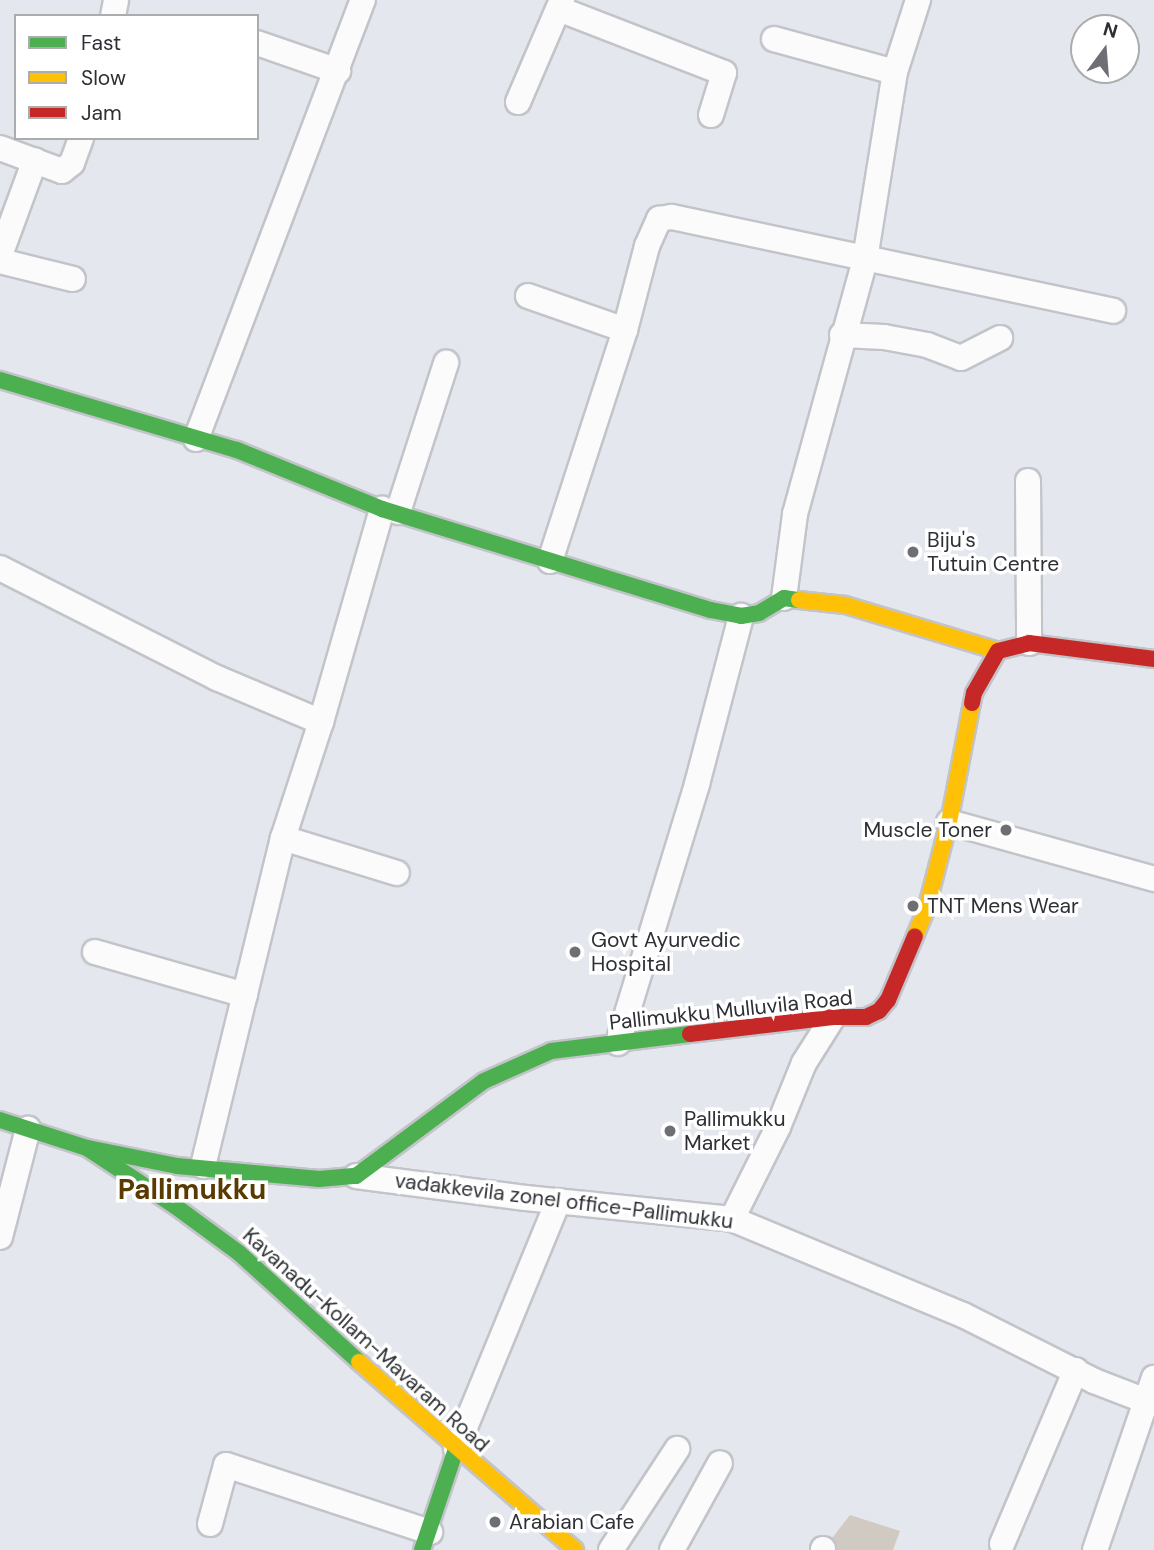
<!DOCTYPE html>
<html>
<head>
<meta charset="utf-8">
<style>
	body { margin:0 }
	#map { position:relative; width:1154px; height:1550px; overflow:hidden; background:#e4e7ee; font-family:"DM Sans",sans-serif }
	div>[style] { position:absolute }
	.green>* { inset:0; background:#d1cac2 }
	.roads { filter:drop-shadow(2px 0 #c2c4c9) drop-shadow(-2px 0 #c2c4c9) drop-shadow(0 2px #c2c4c9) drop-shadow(0 -2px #c2c4c9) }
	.street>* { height:24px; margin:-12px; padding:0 12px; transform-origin:12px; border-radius:12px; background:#fbfbfc }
	.fast>* { height:16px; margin:-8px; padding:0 8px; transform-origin:8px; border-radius:8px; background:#4caf50 }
	.slow>* { height:16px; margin:-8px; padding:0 8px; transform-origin:8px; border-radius:8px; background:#ffc107 }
	.jam>* { height:16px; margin:-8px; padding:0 8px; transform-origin:8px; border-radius:8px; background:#c62828 }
	.dots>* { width:19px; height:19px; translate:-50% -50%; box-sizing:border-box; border:4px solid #fff; border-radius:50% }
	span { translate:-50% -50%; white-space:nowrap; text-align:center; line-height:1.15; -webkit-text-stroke:7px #fff; paint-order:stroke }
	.poi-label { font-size:21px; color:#2d2f34 }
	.left { translate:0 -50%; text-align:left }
	.right { translate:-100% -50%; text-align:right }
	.street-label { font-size:21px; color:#2d2f34 }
	.district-label { font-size:28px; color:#593a00; font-weight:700 }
	.legend { position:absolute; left:14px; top:14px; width:245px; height:126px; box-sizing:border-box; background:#fff; border:2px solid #abacae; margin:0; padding:9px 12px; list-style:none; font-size:21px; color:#2d2f34 }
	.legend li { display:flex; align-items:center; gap:14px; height:35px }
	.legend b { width:35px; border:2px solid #abacae }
	.north { position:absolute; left:1070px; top:14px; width:70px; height:70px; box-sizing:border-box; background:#fff; border:2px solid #abacae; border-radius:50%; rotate:16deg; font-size:19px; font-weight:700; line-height:28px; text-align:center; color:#2d2f34 }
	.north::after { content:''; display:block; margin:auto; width:24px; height:32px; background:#6d6f75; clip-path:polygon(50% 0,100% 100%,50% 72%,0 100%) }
</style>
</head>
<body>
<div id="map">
	<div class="green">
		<div style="clip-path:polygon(850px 1515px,900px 1531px,893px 1550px,823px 1550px)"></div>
	</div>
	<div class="roads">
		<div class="street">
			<div style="left:559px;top:9px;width:177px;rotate:21.2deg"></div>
			<div style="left:724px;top:73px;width:44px;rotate:107.2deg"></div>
			<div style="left:113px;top:16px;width:16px;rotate:-79deg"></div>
			<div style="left:774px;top:39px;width:125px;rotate:15.3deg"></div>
			<div style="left:257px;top:43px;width:86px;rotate:19.1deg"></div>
			<div style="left:518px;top:102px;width:111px;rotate:-66.7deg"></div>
			<div style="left:0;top:148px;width:66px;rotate:20.4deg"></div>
			<div style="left:62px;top:171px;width:13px;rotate:-39deg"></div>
			<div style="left:72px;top:163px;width:27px;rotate:-70deg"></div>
			<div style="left:0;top:255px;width:101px;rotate:-69.8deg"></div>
			<div style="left:0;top:261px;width:75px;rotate:13.9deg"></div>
			<div style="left:528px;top:296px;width:103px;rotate:19.3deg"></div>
			<div style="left:842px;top:335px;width:42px;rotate:2.7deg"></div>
			<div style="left:884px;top:337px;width:44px;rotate:10.5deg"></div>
			<div style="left:927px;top:345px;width:36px;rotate:21deg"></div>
			<div style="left:961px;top:358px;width:44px;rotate:-27.1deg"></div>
			<div style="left:196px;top:439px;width:470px;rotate:-69.2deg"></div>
			<div style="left:1028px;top:481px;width:162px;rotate:89.6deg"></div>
			<div style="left:398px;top:512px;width:157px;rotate:-72.1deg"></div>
			<div style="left:550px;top:561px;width:243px;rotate:-72deg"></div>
			<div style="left:625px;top:330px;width:87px;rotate:-75.3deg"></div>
			<div style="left:647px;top:246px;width:30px;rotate:-66deg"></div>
			<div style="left:659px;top:219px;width:13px;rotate:-9deg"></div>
			<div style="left:672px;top:217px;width:451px;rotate:12deg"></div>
			<div style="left:0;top:568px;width:243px;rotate:26.9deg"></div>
			<div style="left:217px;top:678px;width:113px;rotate:22.9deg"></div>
			<div style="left:784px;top:598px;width:85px;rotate:-82.5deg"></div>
			<div style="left:795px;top:514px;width:264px;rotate:-74.6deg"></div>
			<div style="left:865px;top:259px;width:189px;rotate:-80.9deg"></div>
			<div style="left:895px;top:72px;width:76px;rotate:-72.3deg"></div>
			<div style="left:949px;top:822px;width:213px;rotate:15.5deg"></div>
			<div style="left:283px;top:838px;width:119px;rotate:17.1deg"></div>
			<div style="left:95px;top:952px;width:156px;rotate:16deg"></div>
			<div style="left:618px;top:1043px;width:271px;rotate:-73deg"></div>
			<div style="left:697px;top:784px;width:174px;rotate:-75.3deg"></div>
			<div style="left:203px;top:1166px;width:338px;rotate:-76.3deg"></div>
			<div style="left:283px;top:838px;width:122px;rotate:-71.9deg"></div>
			<div style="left:321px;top:722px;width:222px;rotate:-74deg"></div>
			<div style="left:356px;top:1176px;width:171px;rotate:7.4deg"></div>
			<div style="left:526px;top:1198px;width:207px;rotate:5.8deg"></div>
			<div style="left:732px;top:1219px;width:250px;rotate:22.6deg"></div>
			<div style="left:963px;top:1315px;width:147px;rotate:26.7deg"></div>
			<div style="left:1094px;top:1381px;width:64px;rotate:21deg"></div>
			<div style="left:732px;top:1219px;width:103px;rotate:-63.4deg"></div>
			<div style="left:778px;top:1127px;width:69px;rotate:-67.9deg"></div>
			<div style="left:804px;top:1063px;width:54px;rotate:-57.8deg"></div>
			<div style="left:0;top:1237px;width:112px;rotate:-75.5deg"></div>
			<div style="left:456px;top:1449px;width:268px;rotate:-67.6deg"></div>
			<div style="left:210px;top:1524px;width:61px;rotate:-74.8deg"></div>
			<div style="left:226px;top:1465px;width:215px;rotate:18.2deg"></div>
			<div style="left:1002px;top:1544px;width:189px;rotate:-67deg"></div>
			<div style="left:611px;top:1550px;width:121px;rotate:-56.8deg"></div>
			<div style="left:672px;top:1550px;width:99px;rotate:-61.1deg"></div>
			<div style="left:823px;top:1550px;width:1px;rotate:-90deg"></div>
			<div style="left:1095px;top:1550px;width:182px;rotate:-71.1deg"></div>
		</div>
		<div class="fast">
			<div style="left:0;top:380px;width:247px;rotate:16.5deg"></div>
			<div style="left:237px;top:450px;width:157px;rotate:22.1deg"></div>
			<div style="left:382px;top:509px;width:344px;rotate:17.1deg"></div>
			<div style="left:711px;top:610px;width:31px;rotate:11deg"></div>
			<div style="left:741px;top:616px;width:18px;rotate:-9deg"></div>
			<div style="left:759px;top:613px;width:29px;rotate:-31deg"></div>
			<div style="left:784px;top:598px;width:15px;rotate:8deg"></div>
			<div style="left:0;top:1120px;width:91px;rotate:17.8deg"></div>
			<div style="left:87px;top:1148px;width:105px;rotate:33.4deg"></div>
			<div style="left:175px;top:1206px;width:79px;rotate:36.3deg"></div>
			<div style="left:239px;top:1253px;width:162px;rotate:42.2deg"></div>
			<div style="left:88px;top:1148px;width:91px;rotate:11.4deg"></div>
			<div style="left:177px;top:1166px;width:143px;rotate:5.2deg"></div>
			<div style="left:319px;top:1179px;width:37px;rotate:-5deg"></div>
			<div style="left:356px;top:1176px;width:159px;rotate:-36.6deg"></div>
			<div style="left:484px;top:1081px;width:73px;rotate:-24.1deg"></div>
			<div style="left:551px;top:1051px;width:140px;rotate:-7deg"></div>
			<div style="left:422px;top:1550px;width:107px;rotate:-71.4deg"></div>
		</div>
		<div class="slow">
			<div style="left:799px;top:600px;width:46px;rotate:6.2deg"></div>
			<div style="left:845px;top:605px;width:160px;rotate:16.7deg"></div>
			<div style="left:915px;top:936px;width:28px;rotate:-67deg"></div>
			<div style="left:926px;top:910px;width:91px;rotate:-75.4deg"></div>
			<div style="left:949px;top:822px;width:121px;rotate:-79.1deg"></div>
			<div style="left:359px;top:1362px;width:286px;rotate:41deg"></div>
		</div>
		<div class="jam">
			<div style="left:972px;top:703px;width:10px;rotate:-79deg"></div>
			<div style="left:974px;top:693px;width:48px;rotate:-60.3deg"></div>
			<div style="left:998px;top:651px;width:32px;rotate:-14deg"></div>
			<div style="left:1029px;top:643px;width:126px;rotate:7.3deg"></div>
			<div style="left:690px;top:1034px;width:144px;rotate:-6.8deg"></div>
			<div style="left:833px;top:1017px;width:33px"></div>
			<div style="left:866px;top:1017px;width:14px;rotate:-25deg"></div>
			<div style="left:879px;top:1011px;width:14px;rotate:-51deg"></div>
			<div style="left:888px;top:1000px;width:69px;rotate:-67.1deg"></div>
		</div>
	</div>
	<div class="dots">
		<div style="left:913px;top:552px;background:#6d6f75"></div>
		<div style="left:1006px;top:830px;background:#6d6f75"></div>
		<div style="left:913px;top:906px;background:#6d6f75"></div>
		<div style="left:575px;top:952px;background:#6d6f75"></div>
		<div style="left:670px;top:1131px;background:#6d6f75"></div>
		<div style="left:495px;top:1522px;background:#6d6f75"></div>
	</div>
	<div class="poi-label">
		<span class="left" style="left:927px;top:552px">Biju's<br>Tutuin Centre</span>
		<span class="right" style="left:992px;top:830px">Muscle Toner</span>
		<span class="left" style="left:927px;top:906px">TNT Mens Wear</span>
		<span class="left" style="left:591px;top:952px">Govt Ayurvedic<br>Hospital</span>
		<span class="left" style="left:684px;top:1131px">Pallimukku<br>Market</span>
		<span class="left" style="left:509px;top:1522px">Arabian Cafe</span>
	</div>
	<div class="street-label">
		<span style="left:731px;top:1010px;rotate:-6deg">Pallimukku Mulluvila Road</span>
		<span style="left:564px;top:1201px;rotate:7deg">vadakkevila zonel office-Pallimukku</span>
		<span style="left:366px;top:1340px;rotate:42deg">Kavanadu-Kollam-Mavaram Road</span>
	</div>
	<div class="district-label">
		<span style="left:192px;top:1190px">Pallimukku</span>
	</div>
	<ul class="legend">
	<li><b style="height:9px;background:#4caf50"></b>Fast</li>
	<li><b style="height:9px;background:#ffc107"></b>Slow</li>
	<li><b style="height:9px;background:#c62828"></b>Jam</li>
	</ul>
	<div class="north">N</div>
</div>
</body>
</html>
